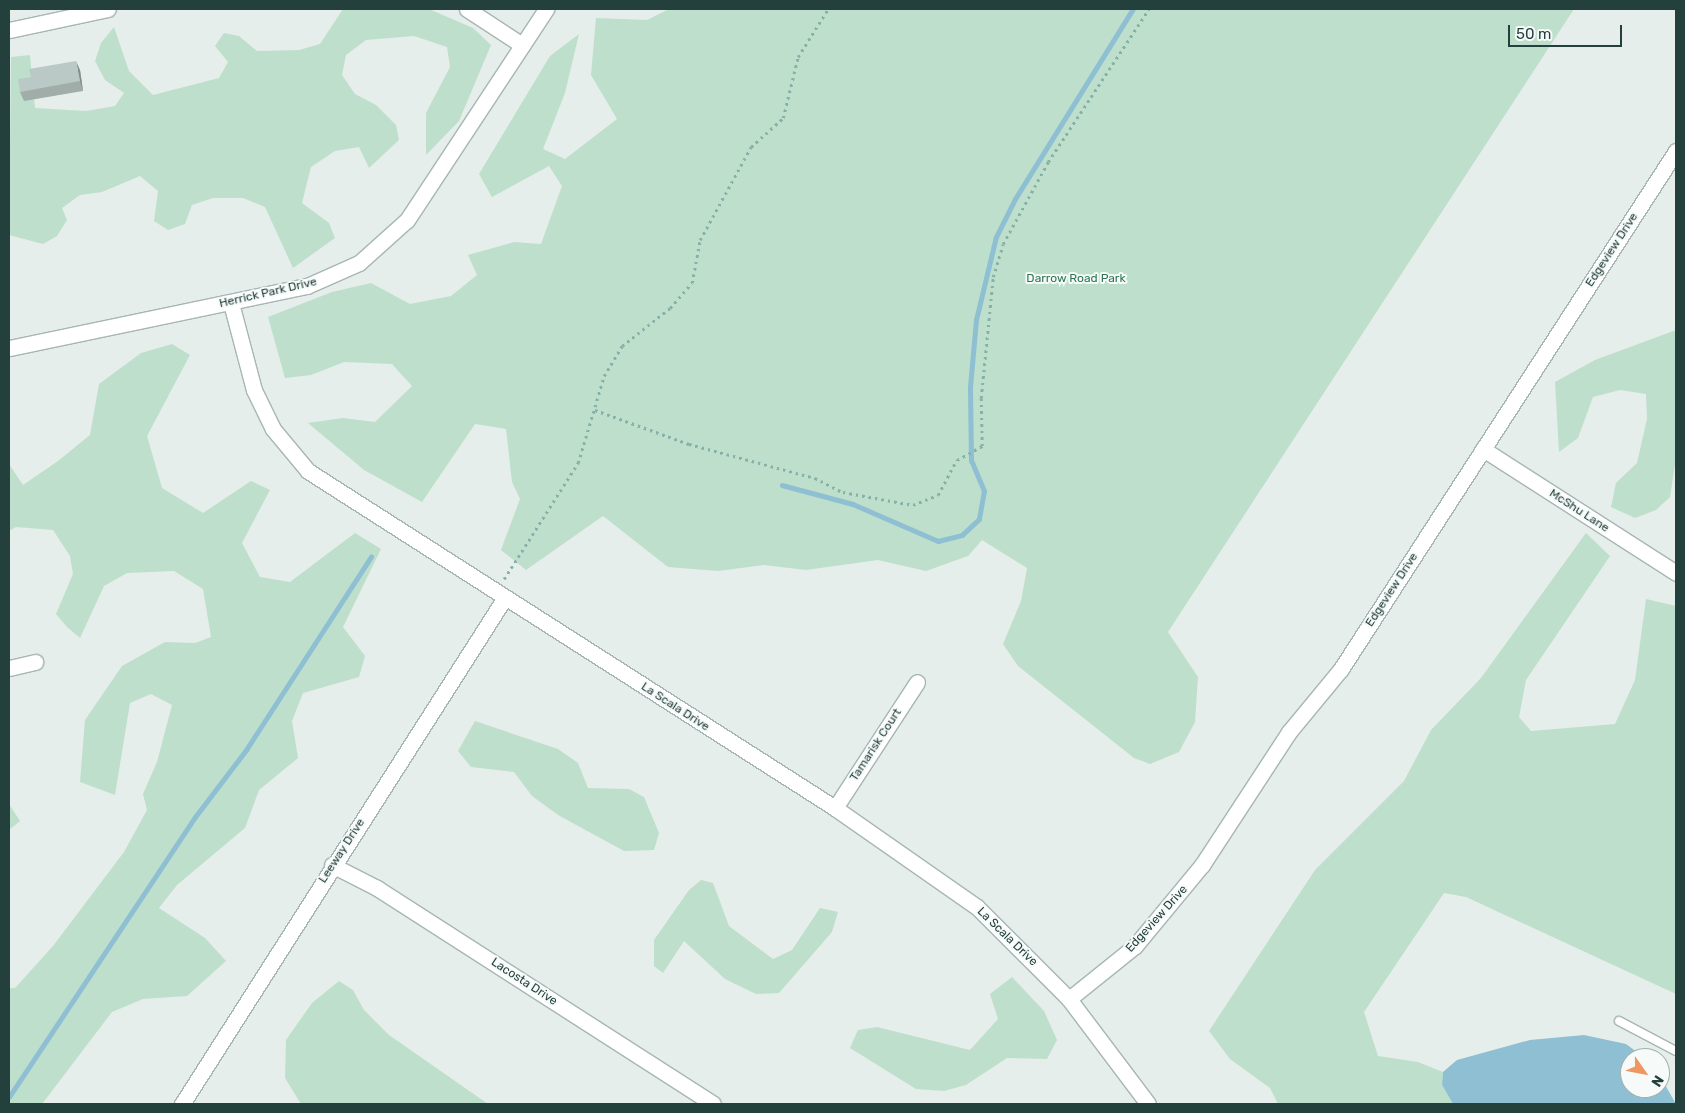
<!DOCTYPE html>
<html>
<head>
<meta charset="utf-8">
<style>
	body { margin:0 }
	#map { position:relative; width:1685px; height:1113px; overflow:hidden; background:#e5eeeb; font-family:Rubik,sans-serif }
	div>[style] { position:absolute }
	.green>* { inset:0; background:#bedfcb }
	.water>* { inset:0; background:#8ebfd2 }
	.stream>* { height:4.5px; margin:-2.25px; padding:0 2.25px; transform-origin:2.25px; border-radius:2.25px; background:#8ebfd2 }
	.path>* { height:2.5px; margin-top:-1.25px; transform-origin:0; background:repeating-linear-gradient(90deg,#86b1a9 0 2.5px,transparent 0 6.5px) }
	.roads { filter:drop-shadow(1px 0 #a7b6b3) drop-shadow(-1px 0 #a7b6b3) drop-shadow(0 1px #a7b6b3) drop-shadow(0 -1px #a7b6b3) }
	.service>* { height:8px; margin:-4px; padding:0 4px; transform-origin:4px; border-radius:4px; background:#fff }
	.minor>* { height:15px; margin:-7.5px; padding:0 7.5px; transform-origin:7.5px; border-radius:7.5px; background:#fff }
	.wall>* { inset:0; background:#a0ada9 }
	.shaded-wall>* { inset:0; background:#828d8a }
	.building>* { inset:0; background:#bac9c5 }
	span { translate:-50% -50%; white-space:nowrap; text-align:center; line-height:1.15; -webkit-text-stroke:4px #f6faf9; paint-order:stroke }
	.street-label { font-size:12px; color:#24403c }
	.park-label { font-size:12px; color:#2e7754 }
	.frame { position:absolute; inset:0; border:10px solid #24403c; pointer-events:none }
	.north { position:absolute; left:1620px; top:1048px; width:50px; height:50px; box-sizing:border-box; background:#f6faf9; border:1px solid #a2b0ad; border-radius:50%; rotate:123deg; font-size:14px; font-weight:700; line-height:20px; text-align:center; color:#24403c }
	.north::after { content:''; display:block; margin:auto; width:18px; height:22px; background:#f09661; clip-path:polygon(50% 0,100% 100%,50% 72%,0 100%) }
	.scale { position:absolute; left:1508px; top:25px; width:114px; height:22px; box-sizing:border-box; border:2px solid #24403c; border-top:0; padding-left:6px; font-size:15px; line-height:18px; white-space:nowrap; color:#24403c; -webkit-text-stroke:4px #f6faf9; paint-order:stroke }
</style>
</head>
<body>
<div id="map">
	<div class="green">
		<div style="clip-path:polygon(343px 9px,429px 9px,473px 28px,491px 45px,459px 121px,426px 155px,426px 113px,450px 67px,447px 47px,414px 36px,366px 40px,346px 55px,342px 75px,355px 94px,376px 105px,396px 125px,399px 140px,369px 168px,359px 147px,335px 151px,311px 167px,302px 203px,329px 223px,335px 238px,293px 268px,265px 207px,243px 198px,213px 198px,192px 205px,185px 224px,168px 230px,154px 221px,158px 191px,140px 176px,102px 192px,80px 195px,62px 208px,67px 220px,57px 236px,43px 244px,9px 235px,11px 57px,30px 55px,35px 108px,86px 111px,115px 106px,124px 93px,105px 80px,95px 61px,101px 43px,114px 27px,129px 71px,153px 95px,219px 78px,228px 62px,215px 46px,224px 33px,239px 36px,257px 51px,299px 50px,320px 44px)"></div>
		<div style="clip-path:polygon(669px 9px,1574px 9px,1168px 632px,1198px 677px,1195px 722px,1179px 752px,1150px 764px,1134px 758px,1018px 666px,1003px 644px,1021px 601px,1027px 568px,982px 540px,968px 556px,926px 571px,878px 560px,806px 570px,764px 565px,718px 571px,668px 567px,603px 516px,526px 570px,501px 550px,520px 499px,512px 482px,506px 429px,475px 424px,422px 502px,364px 470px,308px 423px,343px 418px,375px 422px,412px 386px,392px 364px,344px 362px,311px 375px,285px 378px,268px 317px,332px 292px,371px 283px,410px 304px,451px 296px,477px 275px,468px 255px,514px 242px,541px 244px,562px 186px,549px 166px,492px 197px,479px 174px,550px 56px,579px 34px,565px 93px,543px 149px,565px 159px,617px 119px,591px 75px,596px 18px,647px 20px)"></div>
		<div style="clip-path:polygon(1676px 330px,1676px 458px,1670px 497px,1656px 510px,1635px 518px,1611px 507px,1616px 483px,1637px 463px,1647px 419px,1646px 394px,1620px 390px,1593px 397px,1578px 438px,1559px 452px,1555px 382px,1595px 360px)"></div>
		<div style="clip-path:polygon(172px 344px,190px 355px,147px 436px,162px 488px,203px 513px,251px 481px,270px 490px,242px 543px,260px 577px,290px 582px,355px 533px,381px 549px,343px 627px,365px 656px,359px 677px,303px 693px,292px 721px,298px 758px,259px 790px,245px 828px,177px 885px,159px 908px,205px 938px,226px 961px,187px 996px,143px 999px,112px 1012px,42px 1104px,9px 1104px,9px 988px,15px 988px,53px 946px,124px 852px,147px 810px,143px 794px,157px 762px,172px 705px,151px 694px,130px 703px,115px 795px,80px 782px,85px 720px,122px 666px,165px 642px,195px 643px,211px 637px,203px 589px,174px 571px,127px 573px,104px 586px,80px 638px,67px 627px,56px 614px,73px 574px,70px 556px,53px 530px,16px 527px,9px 531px,9px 464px,23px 485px,58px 461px,90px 435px,99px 384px,141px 353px)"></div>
		<div style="clip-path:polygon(1586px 533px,1610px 556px,1526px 680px,1519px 717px,1531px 731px,1615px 724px,1635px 680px,1646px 599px,1676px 606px,1676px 994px,1466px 897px,1444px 893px,1364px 1012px,1378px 1056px,1418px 1062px,1443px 1072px,1442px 1085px,1453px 1104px,1278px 1104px,1270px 1088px,1230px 1059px,1209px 1031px,1315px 870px,1404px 781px,1431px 730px,1481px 678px)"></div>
		<div style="clip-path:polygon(475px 721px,558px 749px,578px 763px,588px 788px,629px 789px,644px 797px,659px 833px,654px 850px,624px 851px,558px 815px,532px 796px,514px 772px,471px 767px,458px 751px)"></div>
		<div style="clip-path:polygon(9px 804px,20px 821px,9px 830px,9px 803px)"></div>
		<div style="clip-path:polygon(701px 880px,713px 883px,729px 926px,773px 959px,792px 950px,820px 908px,838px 912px,832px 932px,779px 993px,756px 994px,725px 979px,684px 941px,663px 973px,654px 966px,654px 940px,689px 890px)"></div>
		<div style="clip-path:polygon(1012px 977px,1044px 1011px,1057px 1040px,1047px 1059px,1007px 1058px,966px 1085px,944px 1091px,916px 1089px,850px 1048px,858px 1030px,877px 1027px,970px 1050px,998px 1019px,990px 994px)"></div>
		<div style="clip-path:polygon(339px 981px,353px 990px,364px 1010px,389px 1035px,488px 1104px,301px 1104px,285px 1078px,286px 1040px,312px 1003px)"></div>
	</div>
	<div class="water">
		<div style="clip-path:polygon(1584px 1035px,1626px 1044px,1645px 1058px,1630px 1058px,1630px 1088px,1660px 1088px,1660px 1076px,1676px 1104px,1453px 1104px,1442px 1085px,1443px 1072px,1457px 1060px,1530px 1040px)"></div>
	</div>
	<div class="stream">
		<div style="left:782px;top:485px;width:73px;rotate:15deg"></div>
		<div style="left:853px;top:504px;width:93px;rotate:23.5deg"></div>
		<div style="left:938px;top:541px;width:25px;rotate:-14deg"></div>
		<div style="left:962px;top:535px;width:23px;rotate:-43deg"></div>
		<div style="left:979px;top:519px;width:28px;rotate:-80deg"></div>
		<div style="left:984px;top:491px;width:33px;rotate:-113deg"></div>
		<div style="left:971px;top:461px;width:74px;rotate:-90.8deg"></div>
		<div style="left:970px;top:387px;width:67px;rotate:-84.9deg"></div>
		<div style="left:976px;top:320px;width:85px;rotate:-76.5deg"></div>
		<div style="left:996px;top:237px;width:42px;rotate:-63.4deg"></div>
		<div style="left:1015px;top:199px;width:224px;rotate:-58.2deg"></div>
		<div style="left:9px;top:1097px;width:336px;rotate:-56.4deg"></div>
		<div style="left:195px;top:817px;width:84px;rotate:-52.7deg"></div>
		<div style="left:246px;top:750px;width:230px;rotate:-57.1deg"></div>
	</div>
	<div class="path">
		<div style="left:595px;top:410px;width:100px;rotate:19.9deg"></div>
		<div style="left:689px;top:444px;width:131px;rotate:15.1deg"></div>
		<div style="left:815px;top:478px;width:31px;rotate:27deg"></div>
		<div style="left:843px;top:492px;width:71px;rotate:10.5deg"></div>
		<div style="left:913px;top:505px;width:27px;rotate:-22deg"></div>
		<div style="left:938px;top:495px;width:40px;rotate:-62deg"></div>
		<div style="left:957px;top:460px;width:29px;rotate:-29deg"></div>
		<div style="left:982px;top:446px;width:48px;rotate:-91.2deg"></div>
		<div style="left:981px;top:398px;width:122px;rotate:-84.3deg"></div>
		<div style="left:993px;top:277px;width:34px;rotate:-73deg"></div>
		<div style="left:1003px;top:244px;width:94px;rotate:-61.2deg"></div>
		<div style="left:1048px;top:162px;width:183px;rotate:-56.6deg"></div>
		<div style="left:504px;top:579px;width:138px;rotate:-57.5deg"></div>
		<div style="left:578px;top:463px;width:91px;rotate:-73.4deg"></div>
		<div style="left:604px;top:376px;width:35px;rotate:-59deg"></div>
		<div style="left:622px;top:346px;width:61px;rotate:-38.4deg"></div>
		<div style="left:670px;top:308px;width:33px;rotate:-49deg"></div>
		<div style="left:692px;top:283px;width:44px;rotate:-79.5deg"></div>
		<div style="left:700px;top:240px;width:106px;rotate:-61.3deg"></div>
		<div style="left:751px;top:147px;width:43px;rotate:-42.2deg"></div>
		<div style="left:783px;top:118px;width:63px;rotate:-76.2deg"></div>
		<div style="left:798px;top:57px;width:57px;rotate:-58deg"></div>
	</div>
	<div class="roads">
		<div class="service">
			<div style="left:1619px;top:1021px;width:64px;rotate:27.8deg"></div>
		</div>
		<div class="minor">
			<div style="left:467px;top:9px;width:66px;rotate:33.2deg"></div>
			<div style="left:9px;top:30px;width:101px;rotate:-12deg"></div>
			<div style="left:231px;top:303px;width:90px;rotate:75.2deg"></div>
			<div style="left:254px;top:390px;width:43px;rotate:64deg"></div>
			<div style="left:273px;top:429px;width:55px;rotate:50.2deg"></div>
			<div style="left:308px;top:471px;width:626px;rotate:32.6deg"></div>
			<div style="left:835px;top:808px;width:173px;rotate:34.9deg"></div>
			<div style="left:977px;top:907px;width:130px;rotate:45deg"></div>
			<div style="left:1069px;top:999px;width:131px;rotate:53deg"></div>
			<div style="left:9px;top:348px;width:304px;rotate:-11.8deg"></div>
			<div style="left:307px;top:286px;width:57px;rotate:-23.9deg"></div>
			<div style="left:359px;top:263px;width:64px;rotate:-41.9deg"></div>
			<div style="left:407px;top:220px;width:253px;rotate:-56.6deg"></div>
			<div style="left:1483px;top:449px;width:229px;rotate:32.7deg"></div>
			<div style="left:9px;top:668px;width:27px;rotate:-13deg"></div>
			<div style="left:835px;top:808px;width:150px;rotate:-56.9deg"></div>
			<div style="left:332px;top:865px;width:51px;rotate:27.1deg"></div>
			<div style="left:377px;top:888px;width:399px;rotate:32.7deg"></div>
			<div style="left:1069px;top:999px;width:85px;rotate:-38.8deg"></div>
			<div style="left:1135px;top:946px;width:105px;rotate:-50.4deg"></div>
			<div style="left:1202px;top:865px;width:159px;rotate:-56.8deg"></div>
			<div style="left:1289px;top:732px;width:82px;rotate:-50.5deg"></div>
			<div style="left:1341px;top:669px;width:617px;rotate:-57.11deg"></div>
			<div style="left:182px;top:1104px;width:599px;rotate:-57.48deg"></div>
		</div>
	</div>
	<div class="wall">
		<div style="clip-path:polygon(80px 70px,83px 91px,24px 101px,20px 92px)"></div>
	</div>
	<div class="shaded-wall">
		<div style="clip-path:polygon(76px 61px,80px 70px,83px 91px,80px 81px)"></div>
	</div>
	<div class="building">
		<div style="clip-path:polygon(76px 61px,80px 81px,20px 92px,18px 79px,31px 77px,29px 69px)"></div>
	</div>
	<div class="street-label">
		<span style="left:1612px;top:250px;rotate:-57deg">Edgeview Drive</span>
		<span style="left:268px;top:293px;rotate:-13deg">Herrick Park Drive</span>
		<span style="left:1579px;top:511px;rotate:33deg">McShu Lane</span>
		<span style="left:1392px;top:590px;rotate:-57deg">Edgeview Drive</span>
		<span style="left:675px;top:707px;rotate:33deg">La Scala Drive</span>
		<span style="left:876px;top:745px;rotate:-57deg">Tamarisk Court</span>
		<span style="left:342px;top:851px;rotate:-57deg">Leeway Drive</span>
		<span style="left:1157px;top:919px;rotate:-48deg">Edgeview Drive</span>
		<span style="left:1007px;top:937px;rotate:44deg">La Scala Drive</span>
		<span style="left:524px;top:982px;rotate:33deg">Lacosta Drive</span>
	</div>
	<div class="park-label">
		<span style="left:1076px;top:279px">Darrow Road Park</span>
	</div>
	<div class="frame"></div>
	<div class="north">N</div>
	<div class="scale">50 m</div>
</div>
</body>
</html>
